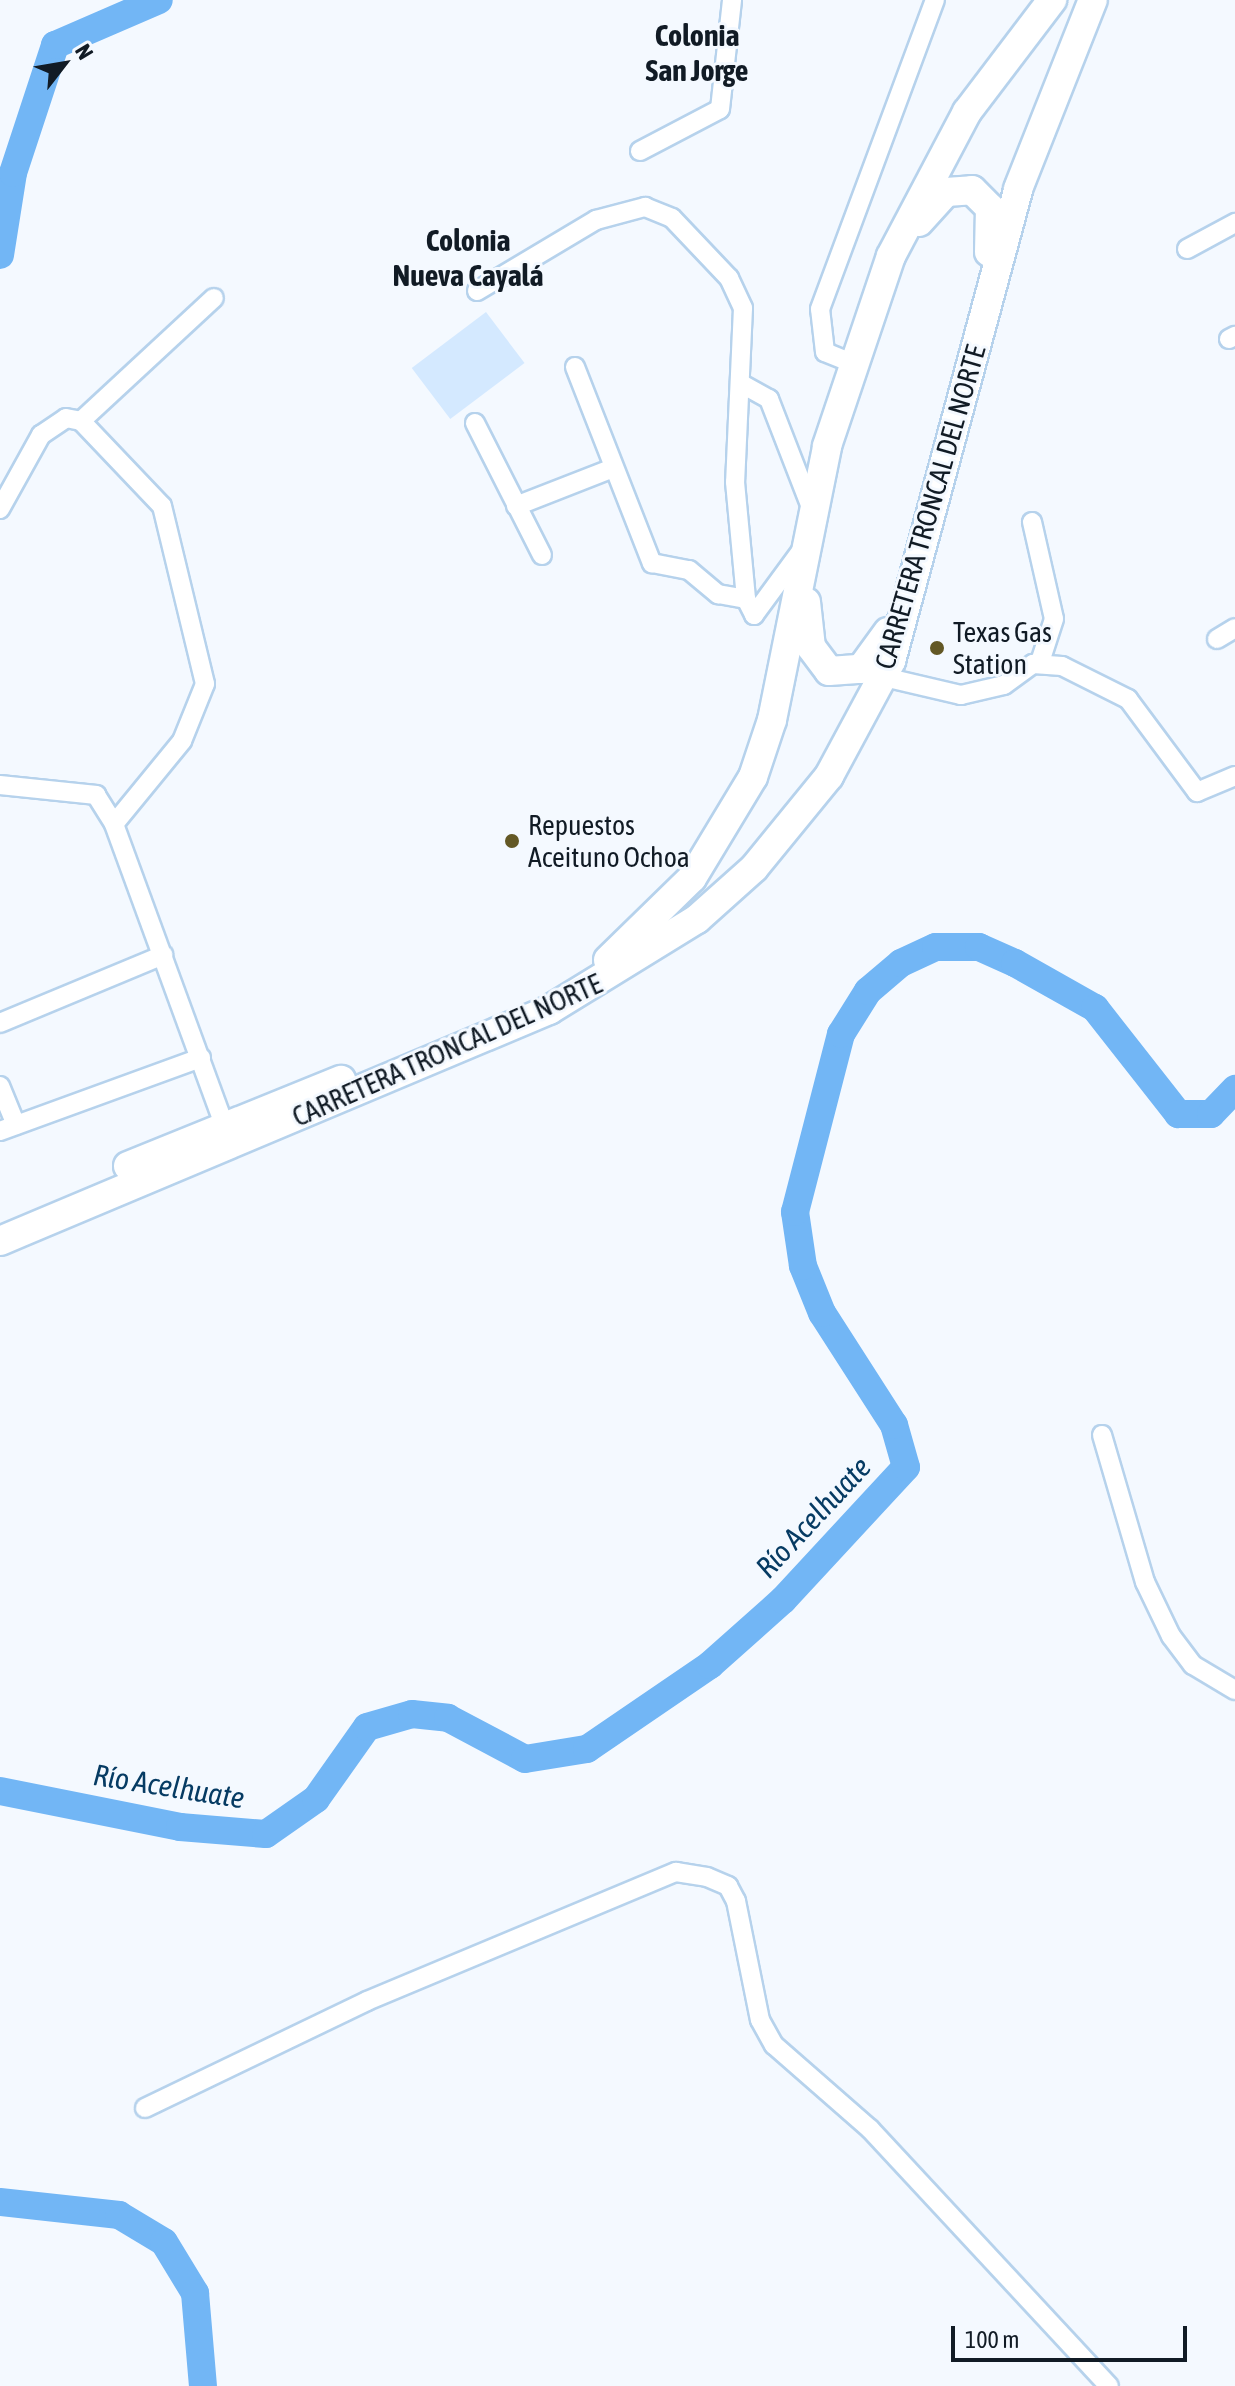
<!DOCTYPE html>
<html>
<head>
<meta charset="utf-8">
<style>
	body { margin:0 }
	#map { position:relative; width:1235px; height:2386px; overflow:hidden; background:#f4f9ff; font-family:"Asap Condensed",sans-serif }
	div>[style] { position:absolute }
	.green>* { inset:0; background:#d4e9ff; transform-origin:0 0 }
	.river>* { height:28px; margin:-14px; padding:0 14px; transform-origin:14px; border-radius:14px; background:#72b6f5 }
	.roads { filter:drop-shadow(2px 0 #b6d2ec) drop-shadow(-2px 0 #b6d2ec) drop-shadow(0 2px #b6d2ec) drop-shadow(0 -2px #b6d2ec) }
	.street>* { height:18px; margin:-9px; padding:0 9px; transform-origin:9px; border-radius:9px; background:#fff }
	.primary>* { height:28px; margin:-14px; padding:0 14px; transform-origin:14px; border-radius:14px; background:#fff }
	.dots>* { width:22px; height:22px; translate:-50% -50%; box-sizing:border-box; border:4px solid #f4f9ff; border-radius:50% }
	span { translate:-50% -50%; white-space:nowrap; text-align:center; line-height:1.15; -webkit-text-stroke:6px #f4f9ff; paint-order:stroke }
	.street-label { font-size:28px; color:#111b25 }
	.poi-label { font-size:28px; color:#111b25 }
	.left { translate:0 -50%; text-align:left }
	.neighbourhood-label { font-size:30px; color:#111b25; font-weight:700 }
	.water-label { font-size:30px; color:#063b63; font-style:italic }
	.north { position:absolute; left:24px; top:24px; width:80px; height:80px; -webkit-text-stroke:6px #f4f9ff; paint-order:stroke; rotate:59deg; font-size:22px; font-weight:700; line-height:32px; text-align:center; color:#111b25 }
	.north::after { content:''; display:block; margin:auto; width:28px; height:36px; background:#111b25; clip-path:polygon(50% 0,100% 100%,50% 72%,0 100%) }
	.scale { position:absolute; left:951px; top:2326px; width:236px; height:36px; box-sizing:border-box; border:4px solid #111b25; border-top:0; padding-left:10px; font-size:24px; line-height:28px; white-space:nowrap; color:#111b25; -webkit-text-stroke:6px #f4f9ff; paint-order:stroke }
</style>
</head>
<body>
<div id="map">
	<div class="green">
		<div style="left:486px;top:312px;width:64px;height:93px;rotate:53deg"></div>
	</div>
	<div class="river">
		<div style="left:0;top:255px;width:83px;rotate:-81deg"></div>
		<div style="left:13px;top:173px;width:135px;rotate:-71.8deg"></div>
		<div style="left:55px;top:45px;width:113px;rotate:-23.4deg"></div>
		<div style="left:0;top:1791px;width:184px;rotate:11.3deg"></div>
		<div style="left:180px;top:1827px;width:86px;rotate:4.7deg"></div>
		<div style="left:266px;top:1834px;width:61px;rotate:-35deg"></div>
		<div style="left:316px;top:1799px;width:88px;rotate:-54.7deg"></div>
		<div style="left:367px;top:1727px;width:47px;rotate:-16.1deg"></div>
		<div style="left:412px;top:1714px;width:36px;rotate:6deg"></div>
		<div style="left:448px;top:1718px;width:87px;rotate:28deg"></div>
		<div style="left:525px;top:1759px;width:63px;rotate:-9.2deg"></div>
		<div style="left:587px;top:1749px;width:149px;rotate:-34.3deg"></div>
		<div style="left:710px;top:1665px;width:98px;rotate:-41.7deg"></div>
		<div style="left:783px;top:1600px;width:181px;rotate:-47.2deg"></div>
		<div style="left:906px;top:1467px;width:44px;rotate:-105.9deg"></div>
		<div style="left:894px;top:1425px;width:133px;rotate:-122.7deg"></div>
		<div style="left:822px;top:1313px;width:51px;rotate:-112deg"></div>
		<div style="left:803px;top:1266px;width:55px;rotate:-98.4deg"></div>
		<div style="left:795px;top:1212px;width:184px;rotate:-75.5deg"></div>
		<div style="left:841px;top:1034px;width:51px;rotate:-57.9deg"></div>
		<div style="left:868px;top:991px;width:43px;rotate:-40.3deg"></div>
		<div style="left:901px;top:963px;width:38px;rotate:-25deg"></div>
		<div style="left:936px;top:947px;width:43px"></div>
		<div style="left:979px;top:947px;width:39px;rotate:24deg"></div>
		<div style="left:1015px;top:963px;width:92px;rotate:29.4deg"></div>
		<div style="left:1095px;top:1008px;width:135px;rotate:51.9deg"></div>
		<div style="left:1178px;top:1114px;width:33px"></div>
		<div style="left:1211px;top:1114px;width:35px;rotate:-46deg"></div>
		<div style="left:0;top:2202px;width:120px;rotate:6.2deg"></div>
		<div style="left:119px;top:2215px;width:52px;rotate:31deg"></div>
		<div style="left:164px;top:2242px;width:60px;rotate:58.7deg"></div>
		<div style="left:195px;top:2293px;width:93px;rotate:85.1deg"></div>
	</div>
	<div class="roads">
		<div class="street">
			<div style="left:640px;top:151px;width:90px;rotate:-27.7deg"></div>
			<div style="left:720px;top:109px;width:110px;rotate:-83.7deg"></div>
			<div style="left:1187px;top:249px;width:55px;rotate:-28.4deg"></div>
			<div style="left:477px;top:291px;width:139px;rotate:-30.8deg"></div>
			<div style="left:596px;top:220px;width:51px;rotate:-14.9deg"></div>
			<div style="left:645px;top:207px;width:29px;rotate:22deg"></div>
			<div style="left:672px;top:218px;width:83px;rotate:46.5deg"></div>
			<div style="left:729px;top:278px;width:33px;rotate:65deg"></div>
			<div style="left:743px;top:308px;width:174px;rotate:92.6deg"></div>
			<div style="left:735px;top:482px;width:118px;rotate:84.6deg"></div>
			<div style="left:746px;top:599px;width:18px;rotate:63deg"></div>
			<div style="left:754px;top:615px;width:84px;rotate:-53.7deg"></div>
			<div style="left:1229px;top:339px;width:7px;rotate:-27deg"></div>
			<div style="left:852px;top:363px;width:29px;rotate:-158deg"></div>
			<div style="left:825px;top:352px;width:43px;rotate:-96.6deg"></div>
			<div style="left:820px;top:309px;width:330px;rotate:-69.6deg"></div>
			<div style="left:575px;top:367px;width:211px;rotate:68.6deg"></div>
			<div style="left:652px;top:563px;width:38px;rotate:11deg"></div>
			<div style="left:689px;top:570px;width:38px;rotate:40deg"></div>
			<div style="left:718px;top:594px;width:28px;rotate:10deg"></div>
			<div style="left:740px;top:383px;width:33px;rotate:29deg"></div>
			<div style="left:769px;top:399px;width:119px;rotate:68.8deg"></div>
			<div style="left:81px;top:421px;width:181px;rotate:-42.8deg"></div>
			<div style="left:475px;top:423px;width:148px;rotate:63.1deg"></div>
			<div style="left:516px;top:506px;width:102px;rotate:-21.3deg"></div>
			<div style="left:0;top:509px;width:85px;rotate:-61deg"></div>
			<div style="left:41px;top:435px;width:30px;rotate:-34deg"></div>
			<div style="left:66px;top:418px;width:15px;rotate:11deg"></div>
			<div style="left:81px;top:421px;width:117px;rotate:46.4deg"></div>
			<div style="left:162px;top:506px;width:183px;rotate:76.4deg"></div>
			<div style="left:205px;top:684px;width:61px;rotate:112deg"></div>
			<div style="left:182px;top:741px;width:107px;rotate:129.3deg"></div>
			<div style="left:1032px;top:522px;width:99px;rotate:77.2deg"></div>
			<div style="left:1054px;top:619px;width:45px;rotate:108deg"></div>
			<div style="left:1217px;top:639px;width:21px;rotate:-31deg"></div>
			<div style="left:884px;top:677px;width:79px;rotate:13.2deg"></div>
			<div style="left:961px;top:695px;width:44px;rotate:-13.1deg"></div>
			<div style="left:1004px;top:685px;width:36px;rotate:-36deg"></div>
			<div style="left:1033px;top:664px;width:29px;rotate:4deg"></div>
			<div style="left:1062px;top:666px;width:74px;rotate:26.6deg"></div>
			<div style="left:1128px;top:699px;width:116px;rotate:53.4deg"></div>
			<div style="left:1197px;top:792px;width:41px;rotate:-22.8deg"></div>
			<div style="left:0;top:785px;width:97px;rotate:5.9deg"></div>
			<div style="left:96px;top:795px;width:34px;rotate:58deg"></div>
			<div style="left:114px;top:824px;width:320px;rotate:69.9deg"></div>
			<div style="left:0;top:1023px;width:177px;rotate:-22.6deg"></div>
			<div style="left:0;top:1086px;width:42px;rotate:67.7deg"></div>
			<div style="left:0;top:1131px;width:214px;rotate:-20deg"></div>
			<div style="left:1102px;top:1435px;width:153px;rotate:73.7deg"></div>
			<div style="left:1145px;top:1582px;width:60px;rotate:64.3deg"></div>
			<div style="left:1171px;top:1636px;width:36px;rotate:53deg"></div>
			<div style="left:1193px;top:1665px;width:49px;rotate:30.8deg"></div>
			<div style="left:145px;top:2108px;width:246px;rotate:-25.7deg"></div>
			<div style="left:367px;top:2001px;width:335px;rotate:-22.7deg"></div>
			<div style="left:676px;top:1872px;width:31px;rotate:9deg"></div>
			<div style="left:707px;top:1877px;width:23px;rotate:23deg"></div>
			<div style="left:728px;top:1886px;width:17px;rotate:62deg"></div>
			<div style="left:736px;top:1901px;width:121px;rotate:78.6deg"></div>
			<div style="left:760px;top:2020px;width:29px;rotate:61deg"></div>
			<div style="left:774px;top:2045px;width:128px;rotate:41.2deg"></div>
			<div style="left:870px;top:2129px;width:351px;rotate:47.1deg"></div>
		</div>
		<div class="primary">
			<div style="left:919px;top:222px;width:40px;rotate:-48deg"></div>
			<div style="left:946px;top:192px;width:26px;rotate:-4deg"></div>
			<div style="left:972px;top:190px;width:25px;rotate:45deg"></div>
			<div style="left:990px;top:208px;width:44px;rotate:91.3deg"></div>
			<div style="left:806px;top:602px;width:45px;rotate:83.7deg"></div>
			<div style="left:811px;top:647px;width:30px;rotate:53deg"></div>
			<div style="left:829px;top:671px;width:32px;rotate:-4deg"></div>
			<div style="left:861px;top:669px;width:46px;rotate:-53.9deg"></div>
			<div style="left:608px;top:960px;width:117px;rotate:-44.3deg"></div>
			<div style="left:692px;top:878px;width:118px;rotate:-58.9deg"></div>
			<div style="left:753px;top:777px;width:60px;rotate:-71.6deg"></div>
			<div style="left:772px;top:720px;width:279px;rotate:-78.6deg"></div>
			<div style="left:827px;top:446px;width:200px;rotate:-71.4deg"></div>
			<div style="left:891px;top:256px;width:163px;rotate:-62.2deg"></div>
			<div style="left:967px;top:112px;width:141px;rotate:-52.8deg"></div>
			<div style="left:128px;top:1166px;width:230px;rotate:-22deg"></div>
			<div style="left:0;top:1241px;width:596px;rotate:-22.82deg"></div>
			<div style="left:549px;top:1010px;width:174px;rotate:-31.6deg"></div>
			<div style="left:697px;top:919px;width:76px;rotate:-41.8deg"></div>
			<div style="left:754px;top:868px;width:119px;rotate:-50.8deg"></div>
			<div style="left:829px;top:776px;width:131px;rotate:-61.7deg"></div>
			<div style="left:891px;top:661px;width:489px;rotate:-74.9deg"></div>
			<div style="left:1018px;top:189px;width:203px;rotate:-68.4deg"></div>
		</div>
	</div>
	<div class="dots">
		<div style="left:937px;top:648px;background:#635825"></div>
		<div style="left:512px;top:841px;background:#635825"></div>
	</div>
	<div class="street-label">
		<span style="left:930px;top:507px;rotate:-74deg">CARRETERA TRONCAL DEL NORTE</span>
		<span style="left:447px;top:1050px;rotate:-24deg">CARRETERA TRONCAL DEL NORTE</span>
	</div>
	<div class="poi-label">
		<span class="left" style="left:953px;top:648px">Texas Gas<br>Station</span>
		<span class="left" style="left:528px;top:841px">Repuestos<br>Aceituno Ochoa</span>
	</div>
	<div class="neighbourhood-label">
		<span style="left:697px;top:52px">Colonia<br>San Jorge</span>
		<span style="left:468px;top:257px">Colonia<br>Nueva Cayalá</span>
	</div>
	<div class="water-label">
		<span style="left:813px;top:1517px;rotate:-47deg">Río Acelhuate</span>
		<span style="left:169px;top:1786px;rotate:9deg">Río Acelhuate</span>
	</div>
	<div class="north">N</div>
	<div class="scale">100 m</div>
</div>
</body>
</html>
